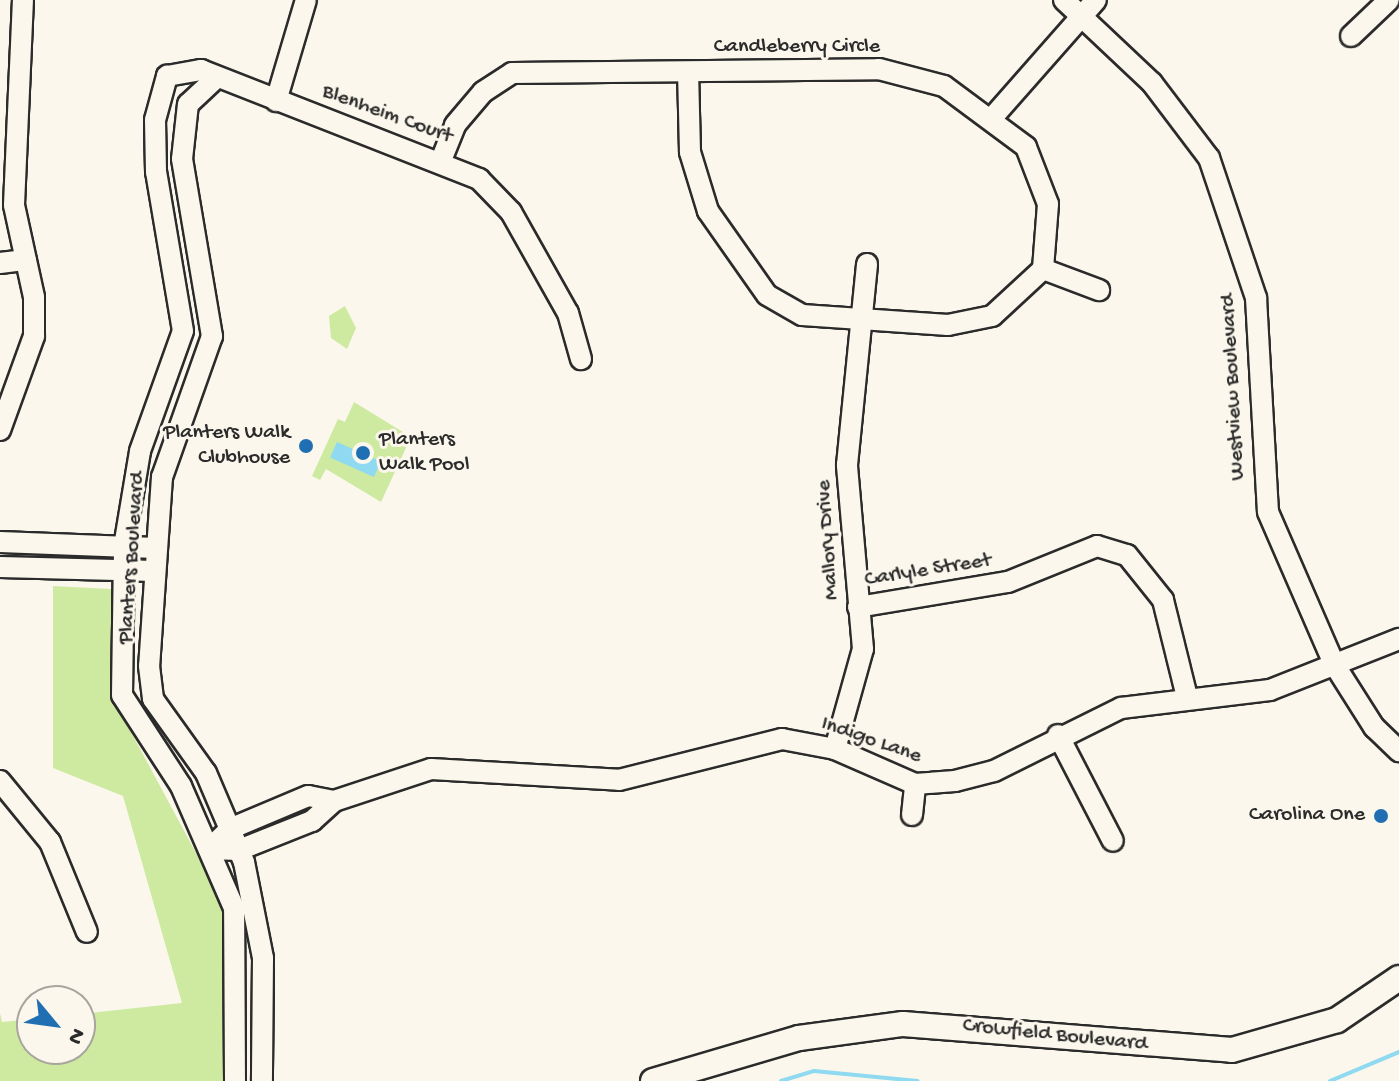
<!DOCTYPE html>
<html>
<head>
<meta charset="utf-8">
<style>
	body { margin:0 }
	#map { position:relative; width:1399px; height:1081px; overflow:hidden; background:#fbf7ec; font-family:"Gochi Hand",sans-serif }
	div>[style] { position:absolute }
	.green>* { inset:0; background:#ceeaa1 }
	.water>* { inset:0; background:#8fd9f1; transform-origin:0 0 }
	.stream>* { height:4px; margin:-2px; padding:0 2px; transform-origin:2px; border-radius:2px; background:#8fd9f1 }
	.roads { filter:drop-shadow(2px 0 #2b2b2b) drop-shadow(-2px 0 #2b2b2b) drop-shadow(0 2px #2b2b2b) drop-shadow(0 -2px #2b2b2b) }
	.minor>* { height:20px; margin:-10px; padding:0 10px; transform-origin:10px; border-radius:10px; background:#fbf7ec }
	.major>* { height:24px; margin:-12px; padding:0 12px; transform-origin:12px; border-radius:12px; background:#fbf7ec }
	.dots>* { width:22px; height:22px; translate:-50% -50%; box-sizing:border-box; border:4px solid #fbf7ec; border-radius:50% }
	span { translate:-50% -50%; white-space:nowrap; text-align:center; line-height:1.15; -webkit-text-stroke:6px #fbf7ec; paint-order:stroke }
	.street-label { font-size:22px; color:#2b2b2b }
	.poi-label { font-size:22px; color:#2b2b2b }
	.right { translate:-100% -50%; text-align:right }
	.left { translate:0 -50%; text-align:left }
	.north { position:absolute; left:16px; top:985px; width:80px; height:80px; box-sizing:border-box; background:#fbf7ec; border:2px solid #a8a59f; border-radius:50%; rotate:119deg; font-size:22px; font-weight:700; line-height:32px; text-align:center; color:#2b2b2b }
	.north::after { content:''; display:block; margin:auto; width:28px; height:36px; background:#1f6fb2; clip-path:polygon(50% 0,100% 100%,50% 72%,0 100%) }
</style>
</head>
<body>
<div id="map">
	<div class="green">
		<div style="clip-path:polygon(345px 306px,356px 328px,347px 349px,331px 338px,329px 316px)"></div>
		<div style="clip-path:polygon(354px 402px,411px 437px,381px 502px,326px 469px,320px 480px,312px 476px,338px 419px,345px 422px)"></div>
		<div style="clip-path:polygon(53px 586px,111px 589px,117px 706px,231px 918px,231px 1081px,0 1081px,0 1013px,2px 1022px,32px 1019px,32px 1049px,80px 1049px,80px 1014px,182px 1003px,123px 796px,53px 768px)"></div>
	</div>
	<div class="water">
		<div style="left:337px;top:442px;width:48px;height:17px;rotate:24deg"></div>
	</div>
	<div class="stream">
		<div style="left:781px;top:1081px;width:34px;rotate:-17deg"></div>
		<div style="left:814px;top:1071px;width:104px;rotate:5.5deg"></div>
		<div style="left:1330px;top:1081px;width:75px;rotate:-22.8deg"></div>
	</div>
	<div class="roads">
		<div class="minor">
			<div style="left:1064px;top:0;width:121px;rotate:43.3deg"></div>
			<div style="left:1152px;top:83px;width:94px;rotate:52.8deg"></div>
			<div style="left:1209px;top:158px;width:148px;rotate:71.4deg"></div>
			<div style="left:1256px;top:298px;width:214px;rotate:86.8deg"></div>
			<div style="left:1268px;top:512px;width:166px;rotate:66.5deg"></div>
			<div style="left:1334px;top:664px;width:75px;rotate:57.6deg"></div>
			<div style="left:1374px;top:727px;width:35px;rotate:44deg"></div>
			<div style="left:1351px;top:36px;width:52px;rotate:-43.5deg"></div>
			<div style="left:214px;top:80px;width:35px;rotate:137deg"></div>
			<div style="left:188px;top:104px;width:55px;rotate:96.2deg"></div>
			<div style="left:182px;top:159px;width:180px;rotate:80.4deg"></div>
			<div style="left:212px;top:336px;width:150px;rotate:109.5deg"></div>
			<div style="left:162px;top:477px;width:189px;rotate:93.9deg"></div>
			<div style="left:149px;top:666px;width:33px;rotate:83deg"></div>
			<div style="left:153px;top:699px;width:91px;rotate:54.4deg"></div>
			<div style="left:206px;top:773px;width:97px;rotate:66.9deg"></div>
			<div style="left:244px;top:862px;width:98px;rotate:78.8deg"></div>
			<div style="left:263px;top:958px;width:123px;rotate:90.5deg"></div>
			<div style="left:276px;top:101px;width:105px;rotate:-73.5deg"></div>
			<div style="left:992px;top:118px;width:157px;rotate:-48.6deg"></div>
			<div style="left:442px;top:158px;width:35px;rotate:-68deg"></div>
			<div style="left:455px;top:125px;width:43px;rotate:-49.7deg"></div>
			<div style="left:483px;top:92px;width:35px;rotate:-33deg"></div>
			<div style="left:512px;top:73px;width:367px;rotate:-0.6deg"></div>
			<div style="left:879px;top:69px;width:67px;rotate:14.7deg"></div>
			<div style="left:944px;top:86px;width:102px;rotate:36.6deg"></div>
			<div style="left:1026px;top:147px;width:61px;rotate:68.9deg"></div>
			<div style="left:1048px;top:204px;width:65px;rotate:94.4deg"></div>
			<div style="left:1043px;top:269px;width:69px;rotate:137.3deg"></div>
			<div style="left:992px;top:316px;width:45px;rotate:168.4deg"></div>
			<div style="left:948px;top:325px;width:146px;rotate:-176.1deg"></div>
			<div style="left:802px;top:315px;width:40px;rotate:-150.3deg"></div>
			<div style="left:767px;top:295px;width:103px;rotate:-125.1deg"></div>
			<div style="left:708px;top:211px;width:62px;rotate:-107deg"></div>
			<div style="left:690px;top:152px;width:80px;rotate:-91.4deg"></div>
			<div style="left:0;top:263px;width:26px;rotate:-7deg"></div>
			<div style="left:1043px;top:269px;width:60px;rotate:20.6deg"></div>
			<div style="left:0;top:430px;width:100px;rotate:-70.1deg"></div>
			<div style="left:34px;top:336px;width:39px;rotate:-90deg"></div>
			<div style="left:34px;top:297px;width:94px;rotate:-102.3deg"></div>
			<div style="left:14px;top:205px;width:205px;rotate:-87.5deg"></div>
			<div style="left:0;top:542px;width:156px;rotate:2.2deg"></div>
			<div style="left:0;top:567px;width:155px;rotate:1.5deg"></div>
			<div style="left:858px;top:607px;width:152px;rotate:-9.5deg"></div>
			<div style="left:1008px;top:582px;width:96px;rotate:-22deg"></div>
			<div style="left:1097px;top:546px;width:31px;rotate:17deg"></div>
			<div style="left:1127px;top:555px;width:58px;rotate:51.3deg"></div>
			<div style="left:1163px;top:600px;width:100px;rotate:76.1deg"></div>
			<div style="left:1058px;top:735px;width:119px;rotate:62.6deg"></div>
			<div style="left:835px;top:749px;width:104px;rotate:-74.4deg"></div>
			<div style="left:863px;top:649px;width:185px;rotate:-95deg"></div>
			<div style="left:847px;top:465px;width:202px;rotate:-84.3deg"></div>
			<div style="left:0;top:781px;width:79px;rotate:50.7deg"></div>
			<div style="left:50px;top:842px;width:97px;rotate:67.7deg"></div>
			<div style="left:334px;top:801px;width:26px;rotate:-169deg"></div>
			<div style="left:308px;top:796px;width:85px;rotate:157.1deg"></div>
			<div style="left:230px;top:829px;width:29px;rotate:136deg"></div>
			<div style="left:209px;top:849px;width:30px;rotate:2deg"></div>
			<div style="left:239px;top:850px;width:79px;rotate:-21.7deg"></div>
			<div style="left:312px;top:821px;width:30px;rotate:-42deg"></div>
			<div style="left:334px;top:801px;width:102px;rotate:-18.3deg"></div>
			<div style="left:431px;top:769px;width:188px;rotate:3.3deg"></div>
			<div style="left:619px;top:780px;width:168px;rotate:-14.1deg"></div>
			<div style="left:782px;top:739px;width:54px;rotate:10.7deg"></div>
			<div style="left:835px;top:749px;width:87px;rotate:23.6deg"></div>
			<div style="left:915px;top:784px;width:40px;rotate:-4.3deg"></div>
			<div style="left:955px;top:781px;width:40px;rotate:-14.4deg"></div>
			<div style="left:994px;top:771px;width:142px;rotate:-26.4deg"></div>
			<div style="left:1121px;top:708px;width:150px;rotate:-6.9deg"></div>
			<div style="left:1270px;top:690px;width:139px;rotate:-21.6deg"></div>
			<div style="left:912px;top:815px;width:31px;rotate:-84deg"></div>
			<div style="left:235px;top:1081px;width:173px;rotate:-90.3deg"></div>
			<div style="left:234px;top:908px;width:133px;rotate:-113.5deg"></div>
			<div style="left:181px;top:786px;width:108px;rotate:-123deg"></div>
			<div style="left:122px;top:695px;width:148px;rotate:-89.2deg"></div>
			<div style="left:124px;top:547px;width:97px;rotate:-80.5deg"></div>
			<div style="left:140px;top:451px;width:127px;rotate:-70.3deg"></div>
			<div style="left:183px;top:331px;width:161px;rotate:-99.6deg"></div>
			<div style="left:156px;top:172px;width:52px;rotate:-91.1deg"></div>
			<div style="left:155px;top:120px;width:46px;rotate:-74.7deg"></div>
			<div style="left:167px;top:76px;width:35px;rotate:-10deg"></div>
			<div style="left:201px;top:70px;width:299px;rotate:21.4deg"></div>
			<div style="left:479px;top:179px;width:46px;rotate:45.9deg"></div>
			<div style="left:511px;top:212px;width:116px;rotate:60.6deg"></div>
			<div style="left:568px;top:313px;width:48px;rotate:74.2deg"></div>
		</div>
		<div class="major">
			<div style="left:653px;top:1081px;width:152px;rotate:-16.4deg"></div>
			<div style="left:799px;top:1038px;width:105px;rotate:-7.7deg"></div>
			<div style="left:903px;top:1024px;width:330px;rotate:4.5deg"></div>
			<div style="left:1232px;top:1050px;width:109px;rotate:-15.9deg"></div>
			<div style="left:1337px;top:1020px;width:75px;rotate:-34.1deg"></div>
		</div>
	</div>
	<div class="dots">
		<div style="left:306px;top:446px;background:#1f6fb2"></div>
		<div style="left:363px;top:453px;background:#1f6fb2"></div>
		<div style="left:1381px;top:816px;background:#1f6fb2"></div>
	</div>
	<div class="street-label">
		<span style="left:797px;top:48px">Candleberry Circle</span>
		<span style="left:387px;top:115px;rotate:20deg">Blenheim Court</span>
		<span style="left:1234px;top:387px;rotate:-93deg">Westview Boulevard</span>
		<span style="left:829px;top:540px;rotate:-94deg">Mallory Drive</span>
		<span style="left:133px;top:558px;rotate:-86deg">Planters Boulevard</span>
		<span style="left:928px;top:571px;rotate:-9deg">Carlyle Street</span>
		<span style="left:871px;top:741px;rotate:19deg">Indigo Lane</span>
		<span style="left:1055px;top:1036px;rotate:6deg">Crowfield Boulevard</span>
	</div>
	<div class="poi-label">
		<span class="right" style="left:290px;top:446px">Planters Walk<br>Clubhouse</span>
		<span class="left" style="left:379px;top:453px">Planters<br>Walk Pool</span>
		<span class="right" style="left:1365px;top:816px">Carolina One</span>
	</div>
	<div class="north">N</div>
</div>
</body>
</html>
